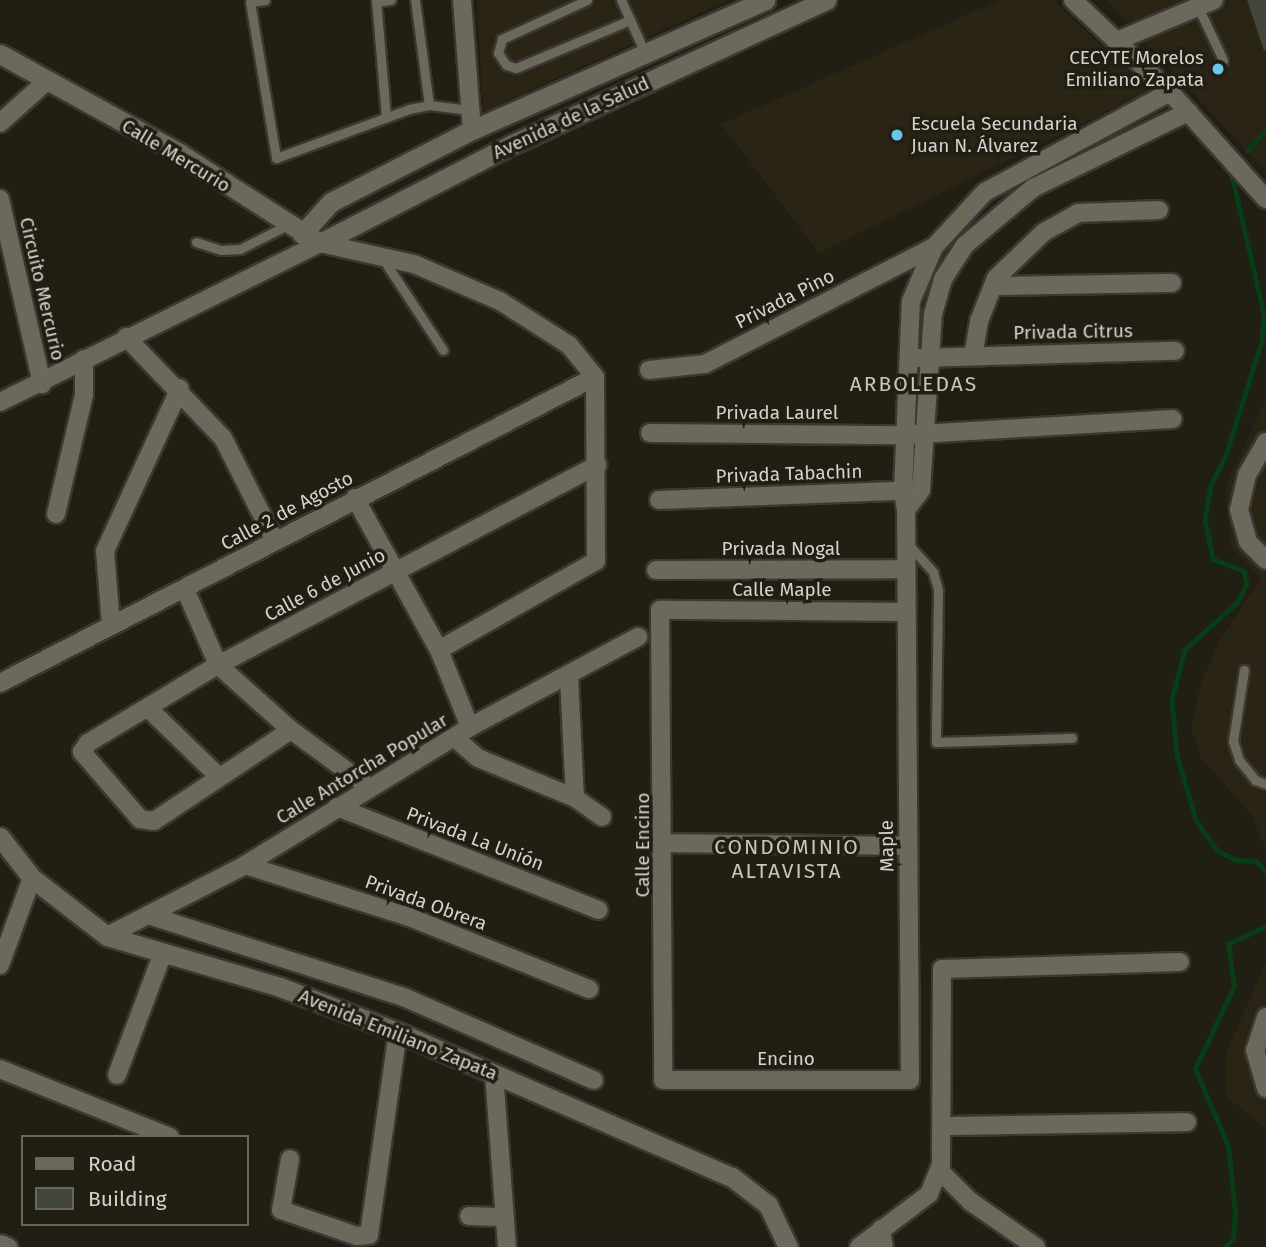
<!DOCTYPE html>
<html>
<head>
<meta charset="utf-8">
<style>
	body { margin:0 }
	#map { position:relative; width:1266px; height:1247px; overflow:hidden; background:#211e14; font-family:"Fira Sans",sans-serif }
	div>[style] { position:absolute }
	.built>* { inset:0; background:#292414 }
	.stream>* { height:4.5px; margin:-2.25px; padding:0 2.25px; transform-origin:2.25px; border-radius:2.25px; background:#053e17 }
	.building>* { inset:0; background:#42453a }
	.roads { filter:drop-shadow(2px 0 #3b3832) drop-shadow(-2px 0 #3b3832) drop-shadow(0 2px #3b3832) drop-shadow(0 -2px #3b3832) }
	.service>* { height:9px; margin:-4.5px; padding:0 4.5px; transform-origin:4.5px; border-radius:4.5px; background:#6b685c }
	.minor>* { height:18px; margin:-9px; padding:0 9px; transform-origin:9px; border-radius:9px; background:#6b685c }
	.tertiary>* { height:19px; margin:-9.5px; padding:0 9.5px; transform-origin:9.5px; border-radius:9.5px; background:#6b685c }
	.secondary>* { height:19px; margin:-9.5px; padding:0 9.5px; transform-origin:9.5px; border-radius:9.5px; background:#6b685c }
	.dots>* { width:19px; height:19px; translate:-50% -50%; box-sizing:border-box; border:4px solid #211e14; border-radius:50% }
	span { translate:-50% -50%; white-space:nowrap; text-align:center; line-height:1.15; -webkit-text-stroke:7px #211e14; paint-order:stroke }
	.poi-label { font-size:19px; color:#d4d2cc }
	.right { translate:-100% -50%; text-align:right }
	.left { translate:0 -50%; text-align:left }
	.street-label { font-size:19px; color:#d4d2cc }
	.neighbourhood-label { font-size:21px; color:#c9c5b8; letter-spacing:2px }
	.legend { position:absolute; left:21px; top:1135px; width:228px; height:91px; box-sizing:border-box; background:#211e14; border:2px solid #69665e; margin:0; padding:9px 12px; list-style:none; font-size:21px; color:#d4d2cc }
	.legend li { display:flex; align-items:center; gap:14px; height:35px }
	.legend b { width:35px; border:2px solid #69665e }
</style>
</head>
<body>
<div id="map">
	<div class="built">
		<div style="clip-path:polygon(477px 0,728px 0,483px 112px)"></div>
		<div style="clip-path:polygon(1000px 0,1053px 0,1149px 91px,819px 253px,721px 124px)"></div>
		<div style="clip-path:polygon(1106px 0,1266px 0,1266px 171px,1247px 151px)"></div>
		<div style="clip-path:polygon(1266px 399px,1266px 848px,1250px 813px,1201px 758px,1191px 728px,1201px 683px,1219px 642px,1261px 578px,1231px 547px,1225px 488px)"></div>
		<div style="clip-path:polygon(1266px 962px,1266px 1129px,1226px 1096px,1226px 1053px)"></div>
	</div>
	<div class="stream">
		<div style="left:1247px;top:151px;width:28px;rotate:-48deg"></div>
		<div style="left:1232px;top:175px;width:143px;rotate:77deg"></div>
		<div style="left:1264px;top:314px;width:27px;rotate:94deg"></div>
		<div style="left:1262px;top:341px;width:121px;rotate:107.4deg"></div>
		<div style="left:1226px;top:456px;width:34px;rotate:117deg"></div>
		<div style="left:1211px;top:486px;width:35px;rotate:100deg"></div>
		<div style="left:1205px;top:520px;width:40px;rotate:78deg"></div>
		<div style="left:1213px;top:559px;width:33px;rotate:21deg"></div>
		<div style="left:1244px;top:571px;width:13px;rotate:77deg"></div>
		<div style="left:1247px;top:584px;width:20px;rotate:117deg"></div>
		<div style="left:1238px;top:602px;width:72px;rotate:137.8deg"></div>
		<div style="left:1185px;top:650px;width:52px;rotate:104.6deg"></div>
		<div style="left:1172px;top:700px;width:55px;rotate:84.8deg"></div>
		<div style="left:1177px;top:755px;width:68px;rotate:73.7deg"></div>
		<div style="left:1196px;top:820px;width:37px;rotate:55deg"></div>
		<div style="left:1217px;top:850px;width:21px;rotate:28deg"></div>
		<div style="left:1236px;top:860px;width:20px;rotate:3deg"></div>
		<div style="left:1256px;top:861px;width:14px;rotate:45deg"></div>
		<div style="left:1225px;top:1247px;width:11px;rotate:-45deg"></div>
		<div style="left:1233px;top:1239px;width:27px;rotate:-86deg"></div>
		<div style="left:1235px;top:1212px;width:66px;rotate:-96.1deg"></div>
		<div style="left:1228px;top:1146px;width:84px;rotate:-113.2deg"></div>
		<div style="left:1195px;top:1069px;width:92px;rotate:-64.8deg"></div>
		<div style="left:1234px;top:986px;width:42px;rotate:-98.1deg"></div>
		<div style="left:1228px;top:944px;width:42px;rotate:-25.3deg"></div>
	</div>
	<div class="building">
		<div style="clip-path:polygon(1247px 0,1266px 0,1266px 50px,1264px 51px)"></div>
	</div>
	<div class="roads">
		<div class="service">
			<div style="left:265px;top:0;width:15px;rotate:172deg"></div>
			<div style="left:250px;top:2px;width:158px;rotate:80.5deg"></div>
			<div style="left:276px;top:158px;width:142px;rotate:-20.2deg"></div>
			<div style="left:409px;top:109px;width:20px;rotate:-11deg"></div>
			<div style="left:429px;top:105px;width:41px;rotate:7deg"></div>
			<div style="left:376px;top:0;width:116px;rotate:85.1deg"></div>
			<div style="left:415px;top:0;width:106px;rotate:82.4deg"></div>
			<div style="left:587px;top:0;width:94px;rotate:155.4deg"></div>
			<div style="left:502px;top:39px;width:15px;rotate:106deg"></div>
			<div style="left:498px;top:53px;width:14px;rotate:56deg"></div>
			<div style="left:506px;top:65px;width:10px;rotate:17deg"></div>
			<div style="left:516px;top:68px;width:124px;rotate:-22.8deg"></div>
			<div style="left:621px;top:0;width:58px;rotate:65.6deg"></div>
			<div style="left:376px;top:2px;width:15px;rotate:-8deg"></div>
			<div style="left:1198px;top:7px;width:59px;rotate:64.7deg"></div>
			<div style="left:196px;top:242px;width:26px;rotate:18deg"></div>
			<div style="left:221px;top:250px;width:19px;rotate:-3deg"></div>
			<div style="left:240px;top:249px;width:54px;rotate:-26.6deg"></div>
			<div style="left:383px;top:259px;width:109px;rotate:56.6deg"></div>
			<div style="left:908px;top:544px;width:38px;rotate:48deg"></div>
			<div style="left:933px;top:572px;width:19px;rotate:74deg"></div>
			<div style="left:938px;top:590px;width:152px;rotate:90.8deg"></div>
			<div style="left:936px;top:742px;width:136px;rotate:-1.7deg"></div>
			<div style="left:1244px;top:670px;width:72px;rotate:98.8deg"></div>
			<div style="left:1233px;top:741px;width:20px;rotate:72deg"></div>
			<div style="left:1239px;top:760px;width:26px;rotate:51deg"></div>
			<div style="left:1255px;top:780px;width:12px;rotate:20deg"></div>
		</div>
		<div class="minor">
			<div style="left:462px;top:0;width:130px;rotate:85.6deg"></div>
			<div style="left:1073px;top:0;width:134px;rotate:43.5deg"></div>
			<div style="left:1170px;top:92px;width:144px;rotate:48.1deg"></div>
			<div style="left:1119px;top:40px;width:103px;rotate:-22.8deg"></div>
			<div style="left:0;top:123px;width:64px;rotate:-41.9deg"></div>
			<div style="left:0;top:199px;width:190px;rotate:77.2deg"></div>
			<div style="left:993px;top:286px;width:179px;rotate:-1deg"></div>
			<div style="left:126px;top:337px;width:140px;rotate:46.2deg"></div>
			<div style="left:223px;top:438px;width:115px;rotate:63.2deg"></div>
			<div style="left:973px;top:356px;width:36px;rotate:-80deg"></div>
			<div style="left:979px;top:321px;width:46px;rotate:-68.4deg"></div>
			<div style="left:996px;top:278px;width:66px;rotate:-43.8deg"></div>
			<div style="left:1044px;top:232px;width:39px;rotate:-29deg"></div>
			<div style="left:1078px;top:213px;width:81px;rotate:-2.1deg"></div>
			<div style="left:919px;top:358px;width:256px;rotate:-1.6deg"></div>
			<div style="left:649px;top:370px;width:56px;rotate:-6.1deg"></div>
			<div style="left:705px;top:364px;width:257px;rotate:-27.1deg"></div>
			<div style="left:0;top:402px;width:357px;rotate:-26.4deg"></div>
			<div style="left:320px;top:243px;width:96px;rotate:12.6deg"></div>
			<div style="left:414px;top:264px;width:94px;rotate:23.3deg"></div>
			<div style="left:500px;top:301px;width:82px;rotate:32.5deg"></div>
			<div style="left:569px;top:345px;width:41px;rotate:50.9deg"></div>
			<div style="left:595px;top:377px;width:184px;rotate:89.7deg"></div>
			<div style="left:596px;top:561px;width:180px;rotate:150.5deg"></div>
			<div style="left:650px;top:433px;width:253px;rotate:0.5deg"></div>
			<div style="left:903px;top:435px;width:270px;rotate:-3.4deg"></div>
			<div style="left:1266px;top:442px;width:38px;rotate:120deg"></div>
			<div style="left:1247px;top:475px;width:36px;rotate:103deg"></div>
			<div style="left:1239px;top:510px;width:33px;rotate:74deg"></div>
			<div style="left:1248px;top:542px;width:25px;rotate:45deg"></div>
			<div style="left:355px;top:498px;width:174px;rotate:61.1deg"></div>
			<div style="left:439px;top:650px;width:83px;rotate:68.1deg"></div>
			<div style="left:659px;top:500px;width:255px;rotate:-2.2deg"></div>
			<div style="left:906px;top:510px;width:25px;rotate:-53deg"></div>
			<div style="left:921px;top:490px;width:176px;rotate:-86.1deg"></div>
			<div style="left:933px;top:314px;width:36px;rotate:-74deg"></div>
			<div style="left:943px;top:279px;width:40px;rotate:-57.1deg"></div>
			<div style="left:965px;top:245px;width:89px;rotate:-40deg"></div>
			<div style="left:1033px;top:188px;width:173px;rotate:-26.1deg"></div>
			<div style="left:56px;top:514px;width:122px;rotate:-76.8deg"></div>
			<div style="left:84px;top:395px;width:36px;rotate:-90deg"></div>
			<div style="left:656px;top:570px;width:249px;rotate:-0.2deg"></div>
			<div style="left:185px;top:589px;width:83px;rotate:66.5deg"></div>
			<div style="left:218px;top:665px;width:98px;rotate:41.7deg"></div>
			<div style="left:291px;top:730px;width:97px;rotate:36.2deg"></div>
			<div style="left:904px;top:612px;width:244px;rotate:-179.5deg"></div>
			<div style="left:660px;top:610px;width:470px;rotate:89.6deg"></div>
			<div style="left:663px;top:1080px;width:247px"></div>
			<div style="left:910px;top:1080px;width:570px;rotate:-90.4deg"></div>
			<div style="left:906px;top:510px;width:20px;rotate:-99deg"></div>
			<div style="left:903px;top:490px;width:189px;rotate:-87.6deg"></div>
			<div style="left:911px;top:301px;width:59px;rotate:-66.9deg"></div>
			<div style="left:934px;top:247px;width:75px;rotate:-47.2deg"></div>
			<div style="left:985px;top:192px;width:210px;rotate:-28.4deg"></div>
			<div style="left:111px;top:625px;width:74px;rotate:-94.6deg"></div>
			<div style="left:105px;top:551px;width:179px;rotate:-65.3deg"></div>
			<div style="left:569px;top:677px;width:121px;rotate:87.2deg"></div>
			<div style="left:0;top:683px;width:669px;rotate:-27.22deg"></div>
			<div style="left:149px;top:709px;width:95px;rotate:44.1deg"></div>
			<div style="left:291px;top:730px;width:164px;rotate:146.4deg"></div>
			<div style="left:154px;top:821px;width:14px;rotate:-172deg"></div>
			<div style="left:140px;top:819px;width:89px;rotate:-130.9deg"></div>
			<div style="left:82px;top:752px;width:11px;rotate:-56deg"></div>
			<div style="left:88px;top:743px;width:152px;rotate:-31deg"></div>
			<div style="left:218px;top:665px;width:429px;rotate:-27.8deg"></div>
			<div style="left:455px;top:738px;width:30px;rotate:41deg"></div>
			<div style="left:478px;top:758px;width:105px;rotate:22.4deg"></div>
			<div style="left:575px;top:798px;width:33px;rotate:35deg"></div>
			<div style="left:337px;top:807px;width:281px;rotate:21.5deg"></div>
			<div style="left:665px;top:843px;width:243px;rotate:0.7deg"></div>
			<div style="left:245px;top:865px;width:172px;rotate:17.6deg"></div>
			<div style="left:409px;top:917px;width:194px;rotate:21.8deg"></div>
			<div style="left:148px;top:915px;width:271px;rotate:17.8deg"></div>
			<div style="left:406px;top:998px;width:205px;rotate:23.6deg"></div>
			<div style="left:107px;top:936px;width:155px;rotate:-27.2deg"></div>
			<div style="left:245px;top:865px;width:264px;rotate:-31.5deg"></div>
			<div style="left:470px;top:727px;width:191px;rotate:-28.2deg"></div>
			<div style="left:0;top:965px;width:93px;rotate:-69.8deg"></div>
			<div style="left:1266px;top:1017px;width:35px;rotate:108deg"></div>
			<div style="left:1255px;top:1050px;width:40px;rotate:74deg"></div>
			<div style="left:0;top:1069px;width:183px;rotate:21.8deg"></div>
			<div style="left:494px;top:1074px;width:173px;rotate:85.7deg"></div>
			<div style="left:117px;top:1075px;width:128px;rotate:-69.4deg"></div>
			<div style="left:945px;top:1126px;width:242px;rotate:-0.9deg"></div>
			<div style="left:290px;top:1159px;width:52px;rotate:100deg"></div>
			<div style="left:281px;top:1210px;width:80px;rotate:18.9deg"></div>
			<div style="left:357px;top:1236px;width:12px;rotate:-5deg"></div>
			<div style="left:369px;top:1235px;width:205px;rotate:-81.9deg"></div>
			<div style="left:939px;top:1170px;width:45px;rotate:45deg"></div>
			<div style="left:971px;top:1202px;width:79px;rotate:34.7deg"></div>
			<div style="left:469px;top:1216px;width:36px;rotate:2deg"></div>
			<div style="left:881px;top:1229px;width:18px;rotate:81deg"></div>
			<div style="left:0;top:1244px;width:9px;rotate:21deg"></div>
			<div style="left:859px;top:1247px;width:88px;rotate:-37.1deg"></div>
			<div style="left:929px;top:1194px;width:31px;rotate:-68deg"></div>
			<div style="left:941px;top:1165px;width:196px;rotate:-89.7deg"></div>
			<div style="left:942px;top:969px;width:238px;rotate:-1.7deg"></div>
		</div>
		<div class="tertiary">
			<div style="left:0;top:54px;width:205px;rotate:28.9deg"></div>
			<div style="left:179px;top:153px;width:167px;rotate:32.6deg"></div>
			<div style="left:320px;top:243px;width:217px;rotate:-27.2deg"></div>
			<div style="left:513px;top:144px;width:345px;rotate:-24.7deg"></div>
			<div style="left:302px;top:234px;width:43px;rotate:-47.8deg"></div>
			<div style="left:331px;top:202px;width:158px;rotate:-27.1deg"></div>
			<div style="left:472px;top:130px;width:321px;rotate:-23.9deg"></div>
		</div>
		<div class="secondary">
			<div style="left:0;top:837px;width:52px;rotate:52deg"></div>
			<div style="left:32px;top:878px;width:95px;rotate:37.7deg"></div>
			<div style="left:107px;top:936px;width:180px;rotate:16.4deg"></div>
			<div style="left:280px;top:987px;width:126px;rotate:20.9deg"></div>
			<div style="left:398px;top:1032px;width:364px;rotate:23.5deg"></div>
			<div style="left:732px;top:1177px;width:46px;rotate:37.9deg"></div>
			<div style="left:768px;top:1205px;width:47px;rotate:64.5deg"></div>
		</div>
	</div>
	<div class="dots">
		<div style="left:1218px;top:69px;background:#66c4ef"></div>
		<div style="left:897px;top:135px;background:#66c4ef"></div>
	</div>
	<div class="poi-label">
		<span class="right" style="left:1204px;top:69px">CECYTE Morelos<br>Emiliano Zapata</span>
		<span class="left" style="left:911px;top:135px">Escuela Secundaria<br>Juan N. Álvarez</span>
	</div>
	<div class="street-label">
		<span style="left:571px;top:118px;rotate:-25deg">Avenida de la Salud</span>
		<span style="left:176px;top:156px;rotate:31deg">Calle Mercurio</span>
		<span style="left:42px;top:289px;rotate:77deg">Circuito Mercurio</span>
		<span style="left:785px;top:299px;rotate:-27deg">Privada Pino</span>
		<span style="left:1073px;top:332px;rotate:-1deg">Privada Citrus</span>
		<span style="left:777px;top:413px">Privada Laurel</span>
		<span style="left:789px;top:474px;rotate:-2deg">Privada Tabachin</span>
		<span style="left:287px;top:511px;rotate:-28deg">Calle 2 de Agosto</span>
		<span style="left:781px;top:549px">Privada Nogal</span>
		<span style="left:325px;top:585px;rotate:-28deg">Calle 6 de Junio</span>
		<span style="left:782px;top:590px">Calle Maple</span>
		<span style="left:362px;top:769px;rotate:-31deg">Calle Antorcha Popular</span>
		<span style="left:475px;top:839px;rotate:21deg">Privada La Unión</span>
		<span style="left:643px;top:845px;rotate:-90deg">Calle Encino</span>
		<span style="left:887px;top:846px;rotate:-91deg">Maple</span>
		<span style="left:426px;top:903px;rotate:20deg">Privada Obrera</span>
		<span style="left:398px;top:1035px;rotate:22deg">Avenida Emiliano Zapata</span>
		<span style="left:786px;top:1059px">Encino</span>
	</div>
	<div class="neighbourhood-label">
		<span style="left:914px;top:384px">ARBOLEDAS</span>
		<span style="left:787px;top:859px">CONDOMINIO<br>ALTAVISTA</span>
	</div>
	<ul class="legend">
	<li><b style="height:9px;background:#6b685c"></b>Road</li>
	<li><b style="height:19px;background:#42453a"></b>Building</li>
	</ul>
</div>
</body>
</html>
